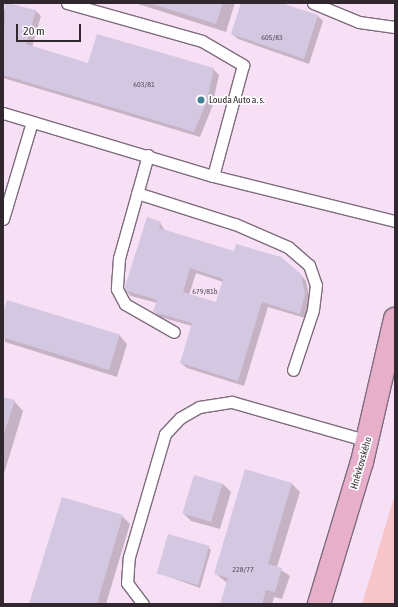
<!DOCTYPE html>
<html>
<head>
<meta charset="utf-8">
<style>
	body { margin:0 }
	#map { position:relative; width:398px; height:607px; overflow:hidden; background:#f7e0f5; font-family:"Asap Condensed",sans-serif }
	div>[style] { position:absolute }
	.green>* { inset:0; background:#f6c5c9 }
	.shadow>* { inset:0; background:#0003 }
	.building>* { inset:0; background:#d3c7e1; transform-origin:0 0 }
	.roads { filter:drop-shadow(1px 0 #7f6b7e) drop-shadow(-1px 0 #7f6b7e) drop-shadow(0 1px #7f6b7e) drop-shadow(0 -1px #7f6b7e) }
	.service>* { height:11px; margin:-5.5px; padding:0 5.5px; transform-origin:5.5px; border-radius:5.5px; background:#fff }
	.primary>* { height:22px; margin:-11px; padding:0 11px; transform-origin:11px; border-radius:11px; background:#e8afcb }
	.dots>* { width:11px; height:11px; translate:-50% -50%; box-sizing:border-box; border:2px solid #fff; border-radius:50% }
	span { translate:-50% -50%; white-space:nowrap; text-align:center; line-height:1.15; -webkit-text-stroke:3.5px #fff; paint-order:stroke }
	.number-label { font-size:8px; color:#594f5c }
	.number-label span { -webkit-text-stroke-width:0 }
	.poi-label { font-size:10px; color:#30272f }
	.left { translate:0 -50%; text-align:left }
	.street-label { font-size:10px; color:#30272f }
	.frame { position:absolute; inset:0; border:4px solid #30272f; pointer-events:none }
	.scale { position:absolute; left:16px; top:24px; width:65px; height:18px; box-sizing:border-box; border:2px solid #30272f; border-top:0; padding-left:5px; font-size:12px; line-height:14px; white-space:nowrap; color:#30272f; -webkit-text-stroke:3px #fff; paint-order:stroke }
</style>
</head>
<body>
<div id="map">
	<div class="green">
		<div style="clip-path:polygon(395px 494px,395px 604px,362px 604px)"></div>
	</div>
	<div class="shadow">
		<div style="clip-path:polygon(7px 3px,36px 11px,41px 16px,32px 47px,89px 64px,213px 69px,219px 75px,212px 107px,200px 137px,3px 78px,3px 13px)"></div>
		<div style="clip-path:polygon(135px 3px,235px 3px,226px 32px)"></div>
		<div style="clip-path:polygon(242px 3px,278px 3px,318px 16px,323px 21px,309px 64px,238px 39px,232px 34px)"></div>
		<div style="clip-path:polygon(evenodd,160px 223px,165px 231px,301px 275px,306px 281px,310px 300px,305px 318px,268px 307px,244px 386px,187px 368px,181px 363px,192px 326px,160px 317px,154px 311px,157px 303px,131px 296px,125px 290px,160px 223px,196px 273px,223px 282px,217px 304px,189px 295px,196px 273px)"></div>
		<div style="clip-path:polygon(7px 302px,120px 336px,127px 344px,117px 377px,5px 342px,3px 316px)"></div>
		<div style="clip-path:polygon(3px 398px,14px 401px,23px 411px,3px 477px)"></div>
		<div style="clip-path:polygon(246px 471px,292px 484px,300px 492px,277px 567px,290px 576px,282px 599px,274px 597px,272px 604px,221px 604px,227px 583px,215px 573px)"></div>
		<div style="clip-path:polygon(223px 484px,231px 492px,220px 529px,191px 521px,183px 513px)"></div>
		<div style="clip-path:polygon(122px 516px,130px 524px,106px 604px,30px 604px)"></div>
		<div style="clip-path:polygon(208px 547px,211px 550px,200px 588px,158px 573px)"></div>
	</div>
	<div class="building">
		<div style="clip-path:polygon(5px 3px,36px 10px,26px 44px,88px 63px,97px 34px,214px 68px,207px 101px,194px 132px,3px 75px)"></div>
		<div style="clip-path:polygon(149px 3px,223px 3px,216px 24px)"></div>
		<div style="clip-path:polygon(241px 3px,281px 3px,318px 15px,304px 59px,231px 34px)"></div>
		<div style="clip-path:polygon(evenodd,147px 217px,161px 222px,159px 228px,234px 251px,236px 244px,281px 257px,301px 274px,305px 294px,300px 314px,262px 302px,238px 381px,180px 363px,192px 323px,153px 312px,157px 300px,124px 290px,147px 217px,190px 268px,223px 279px,216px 302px,183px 292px,190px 268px)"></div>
		<div style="left:7px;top:300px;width:118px;height:37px;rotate:17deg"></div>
		<div style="clip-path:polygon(3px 397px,15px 400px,3px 437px)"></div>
		<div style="clip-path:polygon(245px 469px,292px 483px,268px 564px,282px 568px,275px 592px,266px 590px,262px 604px,220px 604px,228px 578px,214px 574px)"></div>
		<div style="left:194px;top:475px;width:30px;height:40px;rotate:17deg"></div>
		<div style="clip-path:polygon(62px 497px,123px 515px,97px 604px,29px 604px)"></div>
		<div style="left:168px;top:534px;width:43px;height:41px;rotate:16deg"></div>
	</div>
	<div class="roads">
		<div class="service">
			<div style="left:67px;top:3px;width:140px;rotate:15.7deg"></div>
			<div style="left:202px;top:41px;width:48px;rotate:30.3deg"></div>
			<div style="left:243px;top:65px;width:115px;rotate:105.1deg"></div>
			<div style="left:313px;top:3px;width:50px;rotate:22.4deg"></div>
			<div style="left:359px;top:22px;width:36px;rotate:8deg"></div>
			<div style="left:3px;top:113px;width:219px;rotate:16.7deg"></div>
			<div style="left:213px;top:176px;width:187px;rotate:13.9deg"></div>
			<div style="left:148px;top:155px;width:107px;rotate:105.7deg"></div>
			<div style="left:119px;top:258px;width:31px;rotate:94deg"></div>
			<div style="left:117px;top:289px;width:17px;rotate:62deg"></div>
			<div style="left:125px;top:304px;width:56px;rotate:29.7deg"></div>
			<div style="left:137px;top:193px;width:103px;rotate:17.6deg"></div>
			<div style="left:235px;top:224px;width:58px;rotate:23.5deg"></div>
			<div style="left:288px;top:247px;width:28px;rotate:41deg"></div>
			<div style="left:309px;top:265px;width:21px;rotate:71deg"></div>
			<div style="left:316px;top:285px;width:25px;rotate:97deg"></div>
			<div style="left:313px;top:310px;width:63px;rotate:108.4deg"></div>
			<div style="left:3px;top:219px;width:101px;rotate:-73.4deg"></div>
			<div style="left:143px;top:604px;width:26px;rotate:-127deg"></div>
			<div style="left:127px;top:583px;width:26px;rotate:-86deg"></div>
			<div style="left:129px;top:557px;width:128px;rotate:-73.7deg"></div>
			<div style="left:165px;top:434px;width:22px;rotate:-47deg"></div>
			<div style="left:180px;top:418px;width:22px;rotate:-30deg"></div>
			<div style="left:199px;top:407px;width:33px;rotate:-9deg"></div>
			<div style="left:232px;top:402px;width:141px;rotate:16deg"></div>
		</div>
		<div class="primary">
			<div style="left:319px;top:604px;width:148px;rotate:-73.2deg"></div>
			<div style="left:362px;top:462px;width:147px;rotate:-77deg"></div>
		</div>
	</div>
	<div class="dots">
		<div style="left:201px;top:100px;background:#408293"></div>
	</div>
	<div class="number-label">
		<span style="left:272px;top:38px">605/83</span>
		<span style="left:144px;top:85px">603/81</span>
		<span style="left:205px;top:292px">679/81b</span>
		<span style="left:243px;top:570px">228/77</span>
	</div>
	<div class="poi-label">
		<span class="left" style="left:209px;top:100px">Louda Auto a. s.</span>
	</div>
	<div class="street-label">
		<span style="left:361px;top:463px;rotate:-74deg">Hněvkovského</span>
	</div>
	<div class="frame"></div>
	<div class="scale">20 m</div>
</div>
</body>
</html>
